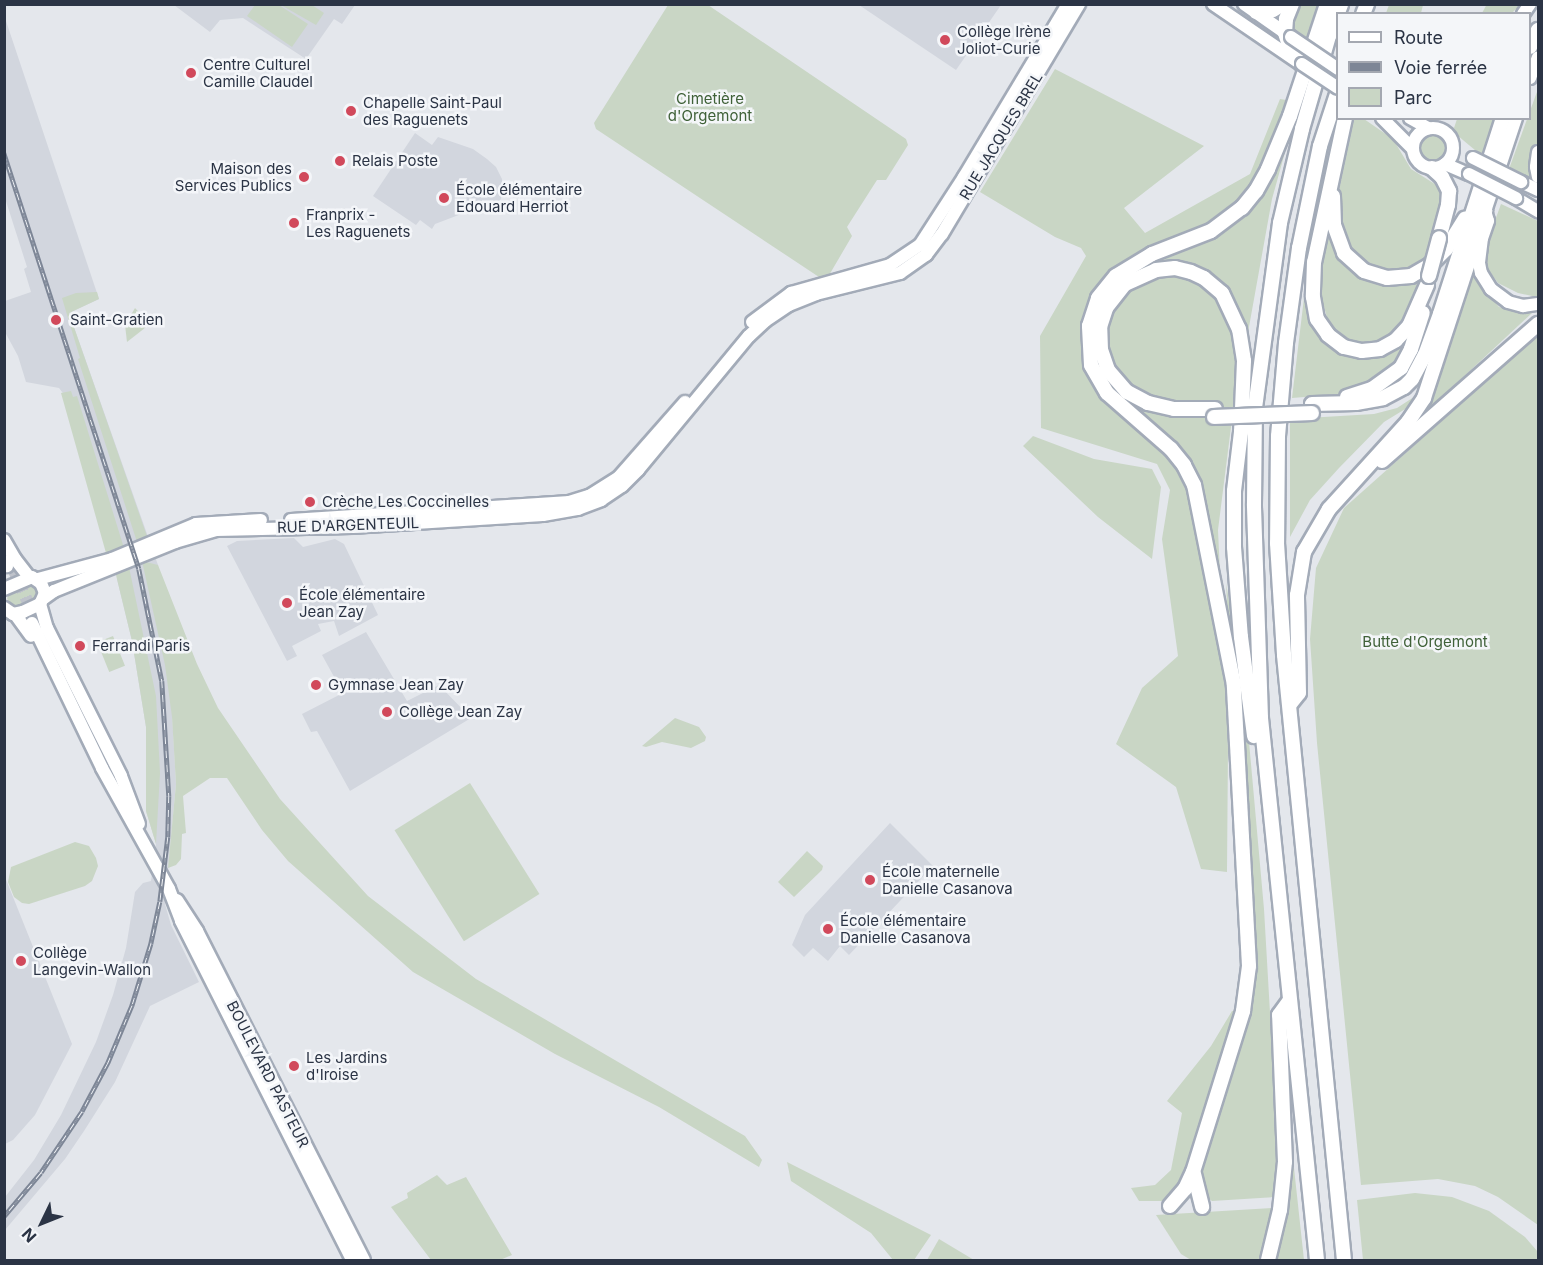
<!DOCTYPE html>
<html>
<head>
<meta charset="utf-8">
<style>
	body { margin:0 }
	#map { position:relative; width:1543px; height:1265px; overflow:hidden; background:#e4e7ec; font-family:Inter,sans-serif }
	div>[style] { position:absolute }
	.built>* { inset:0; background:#d2d6de }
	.green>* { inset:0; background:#c9d6c5; transform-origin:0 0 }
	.round { border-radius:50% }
	.major-tunnel>* { height:12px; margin-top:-6px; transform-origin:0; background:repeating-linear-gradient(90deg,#bfc3cb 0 12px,transparent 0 18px) }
	.roads { filter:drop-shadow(2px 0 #a3abb8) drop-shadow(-2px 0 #a3abb8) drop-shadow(0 2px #a3abb8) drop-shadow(0 -2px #a3abb8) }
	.major>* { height:12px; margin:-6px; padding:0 6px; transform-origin:6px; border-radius:6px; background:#fff }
	.major>.ring { margin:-6px; padding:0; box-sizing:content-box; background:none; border:12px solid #fff; border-radius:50% }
	.highway>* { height:14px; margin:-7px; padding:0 7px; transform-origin:7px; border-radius:7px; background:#fff }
	.rail>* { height:4.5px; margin-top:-2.25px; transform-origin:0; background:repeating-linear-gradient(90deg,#f4f6f9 0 7px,#7d8696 0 14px); box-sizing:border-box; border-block:2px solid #7d8696 }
	.bridges { filter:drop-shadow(2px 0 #a3abb8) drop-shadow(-2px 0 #a3abb8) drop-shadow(0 2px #a3abb8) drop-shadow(0 -2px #a3abb8) }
	.major-bridge>* { height:12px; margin:-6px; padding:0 6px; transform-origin:6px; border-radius:6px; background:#fff }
	.highway-bridge>* { height:14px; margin:-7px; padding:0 7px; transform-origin:7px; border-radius:7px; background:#fff }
	.dots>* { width:16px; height:16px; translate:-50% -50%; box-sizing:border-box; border:3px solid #f4f6f9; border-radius:50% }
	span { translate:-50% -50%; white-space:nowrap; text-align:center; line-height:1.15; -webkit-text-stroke:5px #f4f6f9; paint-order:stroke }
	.poi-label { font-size:15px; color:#2b3445 }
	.left { translate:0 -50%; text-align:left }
	.right { translate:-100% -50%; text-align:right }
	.park-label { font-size:15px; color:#3f6138 }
	.street-label { font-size:15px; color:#2b3445 }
	.frame { position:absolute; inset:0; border:6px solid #2b3445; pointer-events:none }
	.legend { position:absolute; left:1336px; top:12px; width:195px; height:108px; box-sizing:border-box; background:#f4f6f9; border:2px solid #a4a8b1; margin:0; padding:8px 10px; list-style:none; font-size:18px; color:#2b3445 }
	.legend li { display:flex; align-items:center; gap:12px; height:30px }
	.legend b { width:30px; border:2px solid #a4a8b1 }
	.north { position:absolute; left:12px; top:1193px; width:60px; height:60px; -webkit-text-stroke:4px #f4f6f9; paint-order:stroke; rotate:227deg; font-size:16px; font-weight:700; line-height:24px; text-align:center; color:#2b3445 }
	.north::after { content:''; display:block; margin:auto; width:21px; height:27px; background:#2b3445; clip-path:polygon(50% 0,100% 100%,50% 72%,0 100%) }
</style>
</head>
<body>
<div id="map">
	<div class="built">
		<div style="clip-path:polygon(174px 5px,355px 5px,342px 24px,334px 19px,306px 59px,243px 18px,220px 20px,210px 32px)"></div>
		<div style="clip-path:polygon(859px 5px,1001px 5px,956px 70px)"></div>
		<div style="clip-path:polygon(4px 15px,99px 299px,69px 313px,158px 565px,170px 678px,176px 784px,165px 904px,171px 925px,199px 982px,150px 1006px,115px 1082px,84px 1131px,65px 1159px,5px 1230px,5px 1197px,34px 1160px,61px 1115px,96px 1042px,113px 995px,126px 948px,135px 892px,143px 883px,151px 881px,156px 844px,146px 811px,146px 727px,132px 641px,117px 579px,126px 574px,74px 403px,69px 401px,59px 388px,26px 382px,18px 356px,5px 332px,5px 301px,31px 292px,24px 269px,27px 267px,5px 198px)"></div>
		<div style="clip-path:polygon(415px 133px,432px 145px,438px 137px,473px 149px,487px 159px,496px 167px,502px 179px,503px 192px,499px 204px,485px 205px,435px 224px,432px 229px,420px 220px,416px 225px,373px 196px)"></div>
		<div style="clip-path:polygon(294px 538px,303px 547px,335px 539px,344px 544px,378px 615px,339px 636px,334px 621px,318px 624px,321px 631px,292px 646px,297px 656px,287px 661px,227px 546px,237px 541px)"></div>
		<div style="clip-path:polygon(366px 632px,407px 701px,439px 685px,471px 718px,350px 791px,317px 731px,311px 732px,302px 714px,343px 693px,322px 655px)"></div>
		<div style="clip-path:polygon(890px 823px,933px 866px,849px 955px,840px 946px,828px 961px,813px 948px,804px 957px,792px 945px,805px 915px)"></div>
		<div style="clip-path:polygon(5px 877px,72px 1044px,35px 1115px,13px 1140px,5px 1144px)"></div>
	</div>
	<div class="green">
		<div style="clip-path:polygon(1487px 4px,1520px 4px,1520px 5px,1512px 13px,1482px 13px)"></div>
		<div style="clip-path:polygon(255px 5px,279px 5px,308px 24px,292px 47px,247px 16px)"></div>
		<div style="clip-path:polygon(281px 5px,312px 5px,324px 13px,316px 25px)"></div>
		<div style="clip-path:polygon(668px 5px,708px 5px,906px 139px,908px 145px,886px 180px,877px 180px,847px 227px,852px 236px,828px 277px,822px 279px,596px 129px,594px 123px)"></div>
		<div style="clip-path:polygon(1297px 5px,1319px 5px,1306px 40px,1293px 31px,1289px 17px)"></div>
		<div style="clip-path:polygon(1389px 5px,1389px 4px,1423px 5px,1421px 13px,1386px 13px)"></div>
		<div style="clip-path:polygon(1055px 69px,1204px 146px,1124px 208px,1145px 233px,1250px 174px,1280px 99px,1299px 102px,1272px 199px,1231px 427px,1218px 530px,1228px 747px,1227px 872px,1201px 869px,1176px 787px,1116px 744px,1142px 688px,1178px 656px,1162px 539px,1170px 490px,1157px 464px,1041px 428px,1040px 336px,1086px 256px,1081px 248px,1055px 237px,980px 192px)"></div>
		<div style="clip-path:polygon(1538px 89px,1538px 142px,1531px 179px,1509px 169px)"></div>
		<div style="clip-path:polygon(1354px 119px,1364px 119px,1393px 139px,1411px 169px,1438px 186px,1441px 185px,1444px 194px,1436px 231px,1425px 261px,1407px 272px,1378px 272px,1363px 263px,1349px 248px,1341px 228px,1339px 190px)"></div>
		<div style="clip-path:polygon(1457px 119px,1494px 119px,1482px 156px,1457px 135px,1454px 128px)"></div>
		<div class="round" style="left:1420px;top:135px;width:26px;height:26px"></div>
		<div style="clip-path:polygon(1501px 204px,1538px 221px,1537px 297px,1518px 293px,1498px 283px,1487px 268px,1485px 248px)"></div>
		<div style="clip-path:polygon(1329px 231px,1344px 260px,1360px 274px,1390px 284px,1420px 279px,1414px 304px,1403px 323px,1382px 341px,1367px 345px,1353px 342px,1338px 333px,1328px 321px,1322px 300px,1320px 278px)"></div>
		<div style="clip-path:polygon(1473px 275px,1499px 307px,1532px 313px,1430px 408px)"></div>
		<div style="clip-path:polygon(1306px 281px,1310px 310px,1324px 339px,1390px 350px,1410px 337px,1403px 357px,1380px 380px,1342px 394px,1292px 398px)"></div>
		<div style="clip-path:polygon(97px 292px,99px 299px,69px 313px,148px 539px,137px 542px,78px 359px,80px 358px,62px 298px,76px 293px)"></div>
		<div style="clip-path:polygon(135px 308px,150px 324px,127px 342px,125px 325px)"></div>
		<div style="clip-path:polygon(1538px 335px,1538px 1225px,1498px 1197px,1475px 1186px,1438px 1179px,1361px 1185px,1317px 743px,1310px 639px,1316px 568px,1344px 508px)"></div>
		<div style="clip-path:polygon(71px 391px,73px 397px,77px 396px,124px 548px,106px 553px,61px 393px)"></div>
		<div style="clip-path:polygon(1417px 395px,1419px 396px,1415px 403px,1384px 422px,1339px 468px,1310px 500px,1290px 537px,1290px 419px,1374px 414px,1397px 408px)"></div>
		<div style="clip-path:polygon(1033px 436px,1094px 459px,1152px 469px,1161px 487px,1152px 559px,1098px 517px,1023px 446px)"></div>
		<div style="clip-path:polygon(142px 561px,158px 565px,197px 664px,218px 708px,280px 799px,368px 896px,476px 979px,745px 1136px,762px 1160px,759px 1167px,659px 1107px,555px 1054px,413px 972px,288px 861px,262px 830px,227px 778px,210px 778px,183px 796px,186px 833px,182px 834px,181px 859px,176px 865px,168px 868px,176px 784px,172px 717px,165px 665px)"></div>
		<div style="clip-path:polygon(129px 567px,156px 696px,160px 773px,156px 844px,146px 811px,146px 727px,132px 641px,116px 575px)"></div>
		<div style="clip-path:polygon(1226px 583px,1245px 697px,1264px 909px,1278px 1151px,1274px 1197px,1212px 1201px,1204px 1195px,1201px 1175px,1248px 1012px)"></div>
		<div style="clip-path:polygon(28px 584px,38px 588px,35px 600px,18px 607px,10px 606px,7px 598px,10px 593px)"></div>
		<div style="left:113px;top:636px;width:32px;height:17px;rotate:68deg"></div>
		<div style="clip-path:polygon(675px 718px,699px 727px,706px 737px,705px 741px,691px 748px,662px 742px,646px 747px,642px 746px)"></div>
		<div style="left:470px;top:783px;width:131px;height:89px;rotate:58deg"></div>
		<div style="clip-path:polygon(75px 842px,89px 846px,96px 858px,98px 866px,92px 881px,85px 886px,29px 904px,22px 903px,14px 897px,8px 882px,11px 867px)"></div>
		<div style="clip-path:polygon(807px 851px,823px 866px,822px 870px,794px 897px,778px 882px)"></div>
		<div style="clip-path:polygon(1232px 1011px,1238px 1011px,1184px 1185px,1169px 1201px,1139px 1201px,1131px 1188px,1155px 1185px,1171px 1170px,1182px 1113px,1167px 1101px,1211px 1046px)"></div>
		<div style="clip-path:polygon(787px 1162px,931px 1235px,914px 1260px,893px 1260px,871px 1233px,791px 1181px)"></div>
		<div style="clip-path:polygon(1294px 1168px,1304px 1260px,1276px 1260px,1285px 1220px,1291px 1169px)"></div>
		<div style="clip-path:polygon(437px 1175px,447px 1185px,466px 1177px,512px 1255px,500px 1260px,431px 1260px,391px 1207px,408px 1198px,407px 1193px)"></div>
		<div style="clip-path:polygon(1415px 1193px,1452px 1197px,1489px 1211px,1525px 1237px,1538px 1252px,1538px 1260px,1363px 1260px,1357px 1200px)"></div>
		<div style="clip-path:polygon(1274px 1208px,1261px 1260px,1191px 1260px,1181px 1254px,1156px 1215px)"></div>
		<div style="clip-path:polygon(939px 1239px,974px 1260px,927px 1260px)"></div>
	</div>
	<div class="major-tunnel">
		<div style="left:11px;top:564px;width:62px;rotate:66.3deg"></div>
	</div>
	<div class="roads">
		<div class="major">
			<div style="left:1213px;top:4px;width:107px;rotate:34.3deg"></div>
			<div style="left:1244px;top:4px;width:57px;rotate:35.1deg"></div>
			<div style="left:1523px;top:14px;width:12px;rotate:-55deg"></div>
			<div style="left:1530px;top:78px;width:22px;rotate:-69deg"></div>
			<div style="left:1382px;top:118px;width:42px;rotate:45deg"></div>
			<div style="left:1410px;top:118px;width:21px;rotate:29deg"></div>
			<div style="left:1516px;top:118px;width:98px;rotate:108.4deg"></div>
			<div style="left:1485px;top:211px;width:10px;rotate:73deg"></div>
			<div style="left:1488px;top:221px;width:18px;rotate:109deg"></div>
			<div style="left:1482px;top:238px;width:25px;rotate:97deg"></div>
			<div style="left:1479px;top:263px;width:10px;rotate:79deg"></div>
			<div style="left:1481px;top:273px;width:19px;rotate:58deg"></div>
			<div style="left:1491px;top:289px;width:21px;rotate:37deg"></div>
			<div style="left:1508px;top:302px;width:16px;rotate:15deg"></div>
			<div style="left:1523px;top:306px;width:15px;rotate:-8deg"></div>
			<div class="ring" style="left:1413px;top:128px;width:28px;height:28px"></div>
			<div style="left:1538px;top:152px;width:15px;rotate:98deg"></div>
			<div style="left:1536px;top:167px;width:10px;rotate:79deg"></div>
			<div style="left:1445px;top:164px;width:26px;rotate:23deg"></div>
			<div style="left:1521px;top:182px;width:19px;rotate:25deg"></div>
			<div style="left:1516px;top:198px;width:26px;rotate:31deg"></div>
			<div style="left:752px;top:322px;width:49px;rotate:-36.6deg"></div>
			<div style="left:791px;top:293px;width:103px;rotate:-15.8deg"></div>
			<div style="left:890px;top:265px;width:36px;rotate:-34deg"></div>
			<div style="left:920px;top:245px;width:81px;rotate:-57.1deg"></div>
			<div style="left:964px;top:177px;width:202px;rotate:-59deg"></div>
			<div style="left:291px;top:520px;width:279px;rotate:-3.7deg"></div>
			<div style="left:569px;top:502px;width:21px;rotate:-17deg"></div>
			<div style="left:589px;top:496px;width:36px;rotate:-32deg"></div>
			<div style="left:619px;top:477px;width:100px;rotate:-48.7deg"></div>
			<div style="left:4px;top:540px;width:22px;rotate:60deg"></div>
			<div style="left:15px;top:559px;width:23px;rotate:52deg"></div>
			<div style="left:4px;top:561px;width:6px;rotate:59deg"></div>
			<div style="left:38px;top:579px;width:77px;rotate:-15.1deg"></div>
			<div style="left:112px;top:559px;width:91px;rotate:-22.6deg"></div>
			<div style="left:196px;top:524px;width:65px;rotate:-3.5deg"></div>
			<div style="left:4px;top:589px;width:30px;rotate:-23deg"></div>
			<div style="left:32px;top:577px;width:11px;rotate:34deg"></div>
			<div style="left:41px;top:583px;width:11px;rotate:68deg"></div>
			<div style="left:45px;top:593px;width:12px;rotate:114deg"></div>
			<div style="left:40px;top:604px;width:19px;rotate:155deg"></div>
			<div style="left:23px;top:612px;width:10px;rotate:169deg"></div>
			<div style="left:13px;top:614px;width:11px;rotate:-146deg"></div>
			<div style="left:44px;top:598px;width:12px;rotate:-35deg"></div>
			<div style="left:54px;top:591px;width:131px;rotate:-22deg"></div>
			<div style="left:175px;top:542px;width:43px;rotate:-16.3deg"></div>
			<div style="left:216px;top:530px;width:136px;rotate:-1.3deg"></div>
			<div style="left:352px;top:527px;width:191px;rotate:-3.6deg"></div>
			<div style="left:543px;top:515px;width:36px;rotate:-10deg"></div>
			<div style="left:578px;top:509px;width:25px;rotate:-21deg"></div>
			<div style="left:601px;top:500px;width:25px;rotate:-34deg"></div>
			<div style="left:622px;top:486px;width:23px;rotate:-45deg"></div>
			<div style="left:638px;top:470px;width:174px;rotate:-50.4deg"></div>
			<div style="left:749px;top:336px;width:22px;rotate:-43deg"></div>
			<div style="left:765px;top:321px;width:29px;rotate:-34deg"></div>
			<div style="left:789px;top:305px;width:29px;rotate:-22deg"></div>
			<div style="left:816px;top:294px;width:87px;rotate:-14deg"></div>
			<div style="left:900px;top:273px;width:32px;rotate:-35deg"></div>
			<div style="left:926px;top:255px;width:26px;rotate:-53deg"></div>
			<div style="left:942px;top:234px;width:268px;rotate:-59.2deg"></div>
			<div style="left:40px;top:604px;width:25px;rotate:74deg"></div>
			<div style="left:47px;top:628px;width:165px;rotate:63.4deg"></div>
			<div style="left:121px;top:776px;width:51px;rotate:69.4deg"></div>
			<div style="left:15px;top:614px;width:27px;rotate:54deg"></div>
			<div style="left:32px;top:623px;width:161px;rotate:64.2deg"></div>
			<div style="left:102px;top:768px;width:138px;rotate:61deg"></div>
			<div style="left:169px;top:889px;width:34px;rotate:69deg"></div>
			<div style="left:181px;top:921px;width:380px;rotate:63.2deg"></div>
			<div style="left:177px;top:900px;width:37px;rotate:57deg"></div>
			<div style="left:197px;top:931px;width:369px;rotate:63.1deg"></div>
		</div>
		<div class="highway">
			<div style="left:1292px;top:4px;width:16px;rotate:112deg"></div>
			<div style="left:1286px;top:19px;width:14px;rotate:94deg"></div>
			<div style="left:1285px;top:33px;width:13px;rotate:72deg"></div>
			<div style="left:1289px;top:45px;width:23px;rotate:56deg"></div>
			<div style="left:1256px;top:12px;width:17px;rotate:-7deg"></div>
			<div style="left:1273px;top:10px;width:12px;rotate:-31deg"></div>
			<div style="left:1363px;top:14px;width:11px;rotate:-68deg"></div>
			<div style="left:1530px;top:47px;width:19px;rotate:-65deg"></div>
			<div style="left:1338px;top:91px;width:58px;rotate:108.1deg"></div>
			<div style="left:1320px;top:146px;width:104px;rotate:101.6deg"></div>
			<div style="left:1299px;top:248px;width:96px;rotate:97.8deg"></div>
			<div style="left:1286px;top:343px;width:93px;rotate:94.9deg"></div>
			<div style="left:1278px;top:436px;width:107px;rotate:90.5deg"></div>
			<div style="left:1277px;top:543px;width:112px;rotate:86.4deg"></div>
			<div style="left:1284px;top:655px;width:608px;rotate:84.34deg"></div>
			<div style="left:1345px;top:118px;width:147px;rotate:102.1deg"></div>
			<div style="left:1314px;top:262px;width:35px;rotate:92deg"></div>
			<div style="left:1313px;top:297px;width:22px;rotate:80deg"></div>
			<div style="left:1317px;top:319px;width:19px;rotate:55deg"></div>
			<div style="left:1328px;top:335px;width:20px;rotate:37deg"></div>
			<div style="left:1344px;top:347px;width:18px;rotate:13deg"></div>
			<div style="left:1362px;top:351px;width:18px;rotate:-6deg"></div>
			<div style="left:1380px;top:349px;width:18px;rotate:-29deg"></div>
			<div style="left:1396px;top:340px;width:19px;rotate:-47deg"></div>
			<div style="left:1409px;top:326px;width:45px;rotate:-66.3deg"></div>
			<div style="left:1432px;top:168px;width:13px;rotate:42deg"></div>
			<div style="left:1442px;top:177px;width:16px;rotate:63deg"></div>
			<div style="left:1449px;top:191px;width:14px;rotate:94deg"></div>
			<div style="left:1448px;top:205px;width:34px;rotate:105deg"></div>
			<div style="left:1333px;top:196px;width:29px;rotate:88deg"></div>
			<div style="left:1334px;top:225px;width:30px;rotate:70deg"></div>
			<div style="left:1344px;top:253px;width:27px;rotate:42deg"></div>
			<div style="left:1364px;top:271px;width:24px;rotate:17deg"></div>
			<div style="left:1387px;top:278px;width:24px;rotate:-5deg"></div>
			<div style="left:1411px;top:276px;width:22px;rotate:-30deg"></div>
			<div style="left:1430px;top:265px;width:23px;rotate:-45deg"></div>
			<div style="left:1446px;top:249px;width:36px;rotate:-58deg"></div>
			<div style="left:1347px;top:397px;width:26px;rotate:-18deg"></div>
			<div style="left:1372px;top:389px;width:36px;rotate:-36deg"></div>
			<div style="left:1401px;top:368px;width:21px;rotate:-62deg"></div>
			<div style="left:1411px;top:349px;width:38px;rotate:-72deg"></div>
			<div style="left:1312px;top:404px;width:44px;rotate:-1.3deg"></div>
			<div style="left:1356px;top:403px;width:27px;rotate:-10deg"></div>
			<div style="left:1383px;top:398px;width:24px;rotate:-28deg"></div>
			<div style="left:1404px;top:387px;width:11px;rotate:-45deg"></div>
			<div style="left:1412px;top:379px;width:27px;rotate:-62deg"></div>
			<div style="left:1425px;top:355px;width:44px;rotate:-69.9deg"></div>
			<div style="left:1440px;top:314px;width:206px;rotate:-72.2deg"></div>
			<div style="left:1215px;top:409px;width:41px;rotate:180deg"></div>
			<div style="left:1174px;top:409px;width:27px;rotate:-167deg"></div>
			<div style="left:1148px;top:403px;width:24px;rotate:-152deg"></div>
			<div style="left:1127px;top:392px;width:29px;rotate:-131deg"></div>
			<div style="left:1108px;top:370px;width:21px;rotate:-109deg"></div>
			<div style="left:1101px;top:350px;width:23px;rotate:-92deg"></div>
			<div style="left:1100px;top:327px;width:20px;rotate:-72deg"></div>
			<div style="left:1106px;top:308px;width:31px;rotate:-52deg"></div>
			<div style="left:1125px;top:284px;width:34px;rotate:-24deg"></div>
			<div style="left:1156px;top:270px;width:19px;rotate:-6deg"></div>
			<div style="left:1175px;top:268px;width:16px;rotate:14deg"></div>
			<div style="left:1191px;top:272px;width:14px;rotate:25deg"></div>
			<div style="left:1204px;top:278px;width:23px;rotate:40deg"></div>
			<div style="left:1222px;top:293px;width:40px;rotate:65deg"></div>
			<div style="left:1239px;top:329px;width:32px;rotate:81deg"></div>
			<div style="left:1244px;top:361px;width:71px;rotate:92.4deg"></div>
			<div style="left:1241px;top:432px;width:59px;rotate:96.8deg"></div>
			<div style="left:1234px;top:491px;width:56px;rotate:90deg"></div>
			<div style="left:1234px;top:547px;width:90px;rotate:85.6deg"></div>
			<div style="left:1241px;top:637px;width:100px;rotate:82.5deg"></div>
			<div style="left:1382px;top:461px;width:208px;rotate:-41.3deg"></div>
			<div style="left:1290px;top:704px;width:14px;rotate:-51deg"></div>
			<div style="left:1299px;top:693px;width:98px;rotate:-91.2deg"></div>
			<div style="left:1297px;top:595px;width:44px;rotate:-80.8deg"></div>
			<div style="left:1304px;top:552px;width:50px;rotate:-59.8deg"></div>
			<div style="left:1329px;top:509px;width:118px;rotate:-47.8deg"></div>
			<div style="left:1408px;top:422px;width:29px;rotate:-56deg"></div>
			<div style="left:1424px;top:398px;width:197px;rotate:-71.9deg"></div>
			<div style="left:1194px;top:1174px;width:34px;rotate:76deg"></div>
			<div style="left:1170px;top:1206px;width:23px;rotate:-49deg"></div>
			<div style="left:1185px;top:1189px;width:19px;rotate:-65deg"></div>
			<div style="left:1193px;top:1172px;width:169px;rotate:-72.7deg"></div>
			<div style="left:1243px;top:1011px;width:45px;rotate:-82.4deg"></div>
			<div style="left:1249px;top:966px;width:281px;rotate:-93.1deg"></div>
			<div style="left:1234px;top:685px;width:204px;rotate:-101.3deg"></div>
			<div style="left:1194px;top:485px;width:22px;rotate:-117deg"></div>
			<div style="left:1184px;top:465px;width:21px;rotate:-129deg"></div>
			<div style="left:1171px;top:449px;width:85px;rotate:-138.8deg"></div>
			<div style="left:1107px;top:393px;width:32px;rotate:-120deg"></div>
			<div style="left:1091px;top:365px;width:39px;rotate:-93deg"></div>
			<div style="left:1089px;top:326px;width:29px;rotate:-72deg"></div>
			<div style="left:1098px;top:298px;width:28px;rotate:-51deg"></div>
			<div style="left:1116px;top:276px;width:42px;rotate:-31.4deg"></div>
			<div style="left:1152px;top:254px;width:63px;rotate:-21.3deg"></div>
			<div style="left:1211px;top:231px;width:39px;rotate:-37deg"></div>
			<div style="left:1242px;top:208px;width:22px;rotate:-51deg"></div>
			<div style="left:1256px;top:191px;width:25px;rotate:-61deg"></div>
			<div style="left:1268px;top:169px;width:57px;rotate:-67.5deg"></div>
			<div style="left:1290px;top:116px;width:118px;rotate:-71.7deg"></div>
			<div style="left:1268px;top:1260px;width:51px;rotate:-76.5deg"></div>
			<div style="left:1280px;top:1210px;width:48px;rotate:-84.1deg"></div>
			<div style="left:1285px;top:1162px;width:147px;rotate:-92.3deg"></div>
			<div style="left:1279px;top:1015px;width:17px;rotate:-54deg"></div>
			<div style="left:1317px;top:1260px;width:545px;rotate:-95.9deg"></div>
			<div style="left:1261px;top:718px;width:214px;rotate:-91.9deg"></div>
			<div style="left:1254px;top:504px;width:96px;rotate:-89.4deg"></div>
			<div style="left:1255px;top:408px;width:187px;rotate:-82.3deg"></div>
			<div style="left:1280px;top:223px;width:97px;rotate:-76.8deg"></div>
			<div style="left:1302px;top:129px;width:97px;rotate:-73.8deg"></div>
			<div style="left:1329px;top:36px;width:34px;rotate:-69deg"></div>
		</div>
	</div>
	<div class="rail">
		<div style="left:4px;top:153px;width:437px;rotate:72deg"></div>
		<div style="left:139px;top:569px;width:114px;rotate:78.4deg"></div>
		<div style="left:162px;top:681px;width:115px;rotate:86.5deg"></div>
		<div style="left:169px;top:796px;width:41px;rotate:91.4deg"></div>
		<div style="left:168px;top:837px;width:65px;rotate:97deg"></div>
		<div style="left:160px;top:902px;width:43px;rotate:102.1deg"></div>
		<div style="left:151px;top:944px;width:65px;rotate:107deg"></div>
		<div style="left:132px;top:1006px;width:62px;rotate:112.8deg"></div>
		<div style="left:108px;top:1063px;width:55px;rotate:118deg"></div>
		<div style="left:82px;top:1112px;width:73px;rotate:123.9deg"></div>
		<div style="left:41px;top:1173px;width:57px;rotate:130.1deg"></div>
	</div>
	<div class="bridges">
		<div class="major-bridge">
			<div style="left:1291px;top:37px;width:57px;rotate:34.2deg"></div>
			<div style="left:1302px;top:64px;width:43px;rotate:33.7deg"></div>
			<div style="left:1473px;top:158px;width:54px;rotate:26.6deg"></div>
			<div style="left:1469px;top:174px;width:53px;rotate:27.1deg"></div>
		</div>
		<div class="highway-bridge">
			<div style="left:1429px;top:276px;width:39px;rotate:-75deg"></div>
			<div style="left:1214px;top:417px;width:98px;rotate:-2.3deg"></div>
		</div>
	</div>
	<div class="dots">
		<div style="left:945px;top:40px;background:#d1495b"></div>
		<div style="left:191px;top:73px;background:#d1495b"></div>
		<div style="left:351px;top:111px;background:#d1495b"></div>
		<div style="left:340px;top:161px;background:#d1495b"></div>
		<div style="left:304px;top:177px;background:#d1495b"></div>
		<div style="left:444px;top:198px;background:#d1495b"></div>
		<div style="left:294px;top:223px;background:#d1495b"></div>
		<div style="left:56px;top:320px;background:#d1495b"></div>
		<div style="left:310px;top:502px;background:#d1495b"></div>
		<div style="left:287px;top:603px;background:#d1495b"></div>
		<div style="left:80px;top:646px;background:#d1495b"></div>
		<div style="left:316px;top:685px;background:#d1495b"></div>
		<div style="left:387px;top:712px;background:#d1495b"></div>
		<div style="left:870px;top:880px;background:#d1495b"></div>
		<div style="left:828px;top:929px;background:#d1495b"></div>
		<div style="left:21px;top:961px;background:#d1495b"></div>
		<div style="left:294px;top:1066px;background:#d1495b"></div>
	</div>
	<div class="poi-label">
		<span class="left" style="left:957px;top:40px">Collège Irène<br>Joliot-Curie</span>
		<span class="left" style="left:203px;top:73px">Centre Culturel<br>Camille Claudel</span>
		<span class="left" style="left:363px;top:111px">Chapelle Saint-Paul<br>des Raguenets</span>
		<span class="left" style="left:352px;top:161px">Relais Poste</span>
		<span class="right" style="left:292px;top:177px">Maison des<br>Services Publics</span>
		<span class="left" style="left:456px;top:198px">École élémentaire<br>Edouard Herriot</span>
		<span class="left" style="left:306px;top:223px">Franprix -<br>Les Raguenets</span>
		<span class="left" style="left:70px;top:320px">Saint-Gratien</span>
		<span class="left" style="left:322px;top:502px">Crèche Les Coccinelles</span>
		<span class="left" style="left:299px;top:603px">École élémentaire<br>Jean Zay</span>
		<span class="left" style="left:92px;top:646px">Ferrandi Paris</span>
		<span class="left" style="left:328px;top:685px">Gymnase Jean Zay</span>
		<span class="left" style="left:399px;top:712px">Collège Jean Zay</span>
		<span class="left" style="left:882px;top:880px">École maternelle<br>Danielle Casanova</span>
		<span class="left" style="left:840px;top:929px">École élémentaire<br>Danielle Casanova</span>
		<span class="left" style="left:33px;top:961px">Collège<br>Langevin-Wallon</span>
		<span class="left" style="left:306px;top:1066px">Les Jardins<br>d'Iroise</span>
	</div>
	<div class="park-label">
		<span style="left:710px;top:107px">Cimetière<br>d'Orgemont</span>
		<span style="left:1425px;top:642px">Butte d'Orgemont</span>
	</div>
	<div class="street-label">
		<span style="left:1001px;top:136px;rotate:-59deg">RUE JACQUES BREL</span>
		<span style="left:348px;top:525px;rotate:-2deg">RUE D'ARGENTEUIL</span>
		<span style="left:268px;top:1074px;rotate:63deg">BOULEVARD PASTEUR</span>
	</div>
	<div class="frame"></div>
	<ul class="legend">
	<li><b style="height:8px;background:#fff"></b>Route</li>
	<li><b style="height:8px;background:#7d8696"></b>Voie ferrée</li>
	<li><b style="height:16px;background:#c9d6c5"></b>Parc</li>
	</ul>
	<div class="north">N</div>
</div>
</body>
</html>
